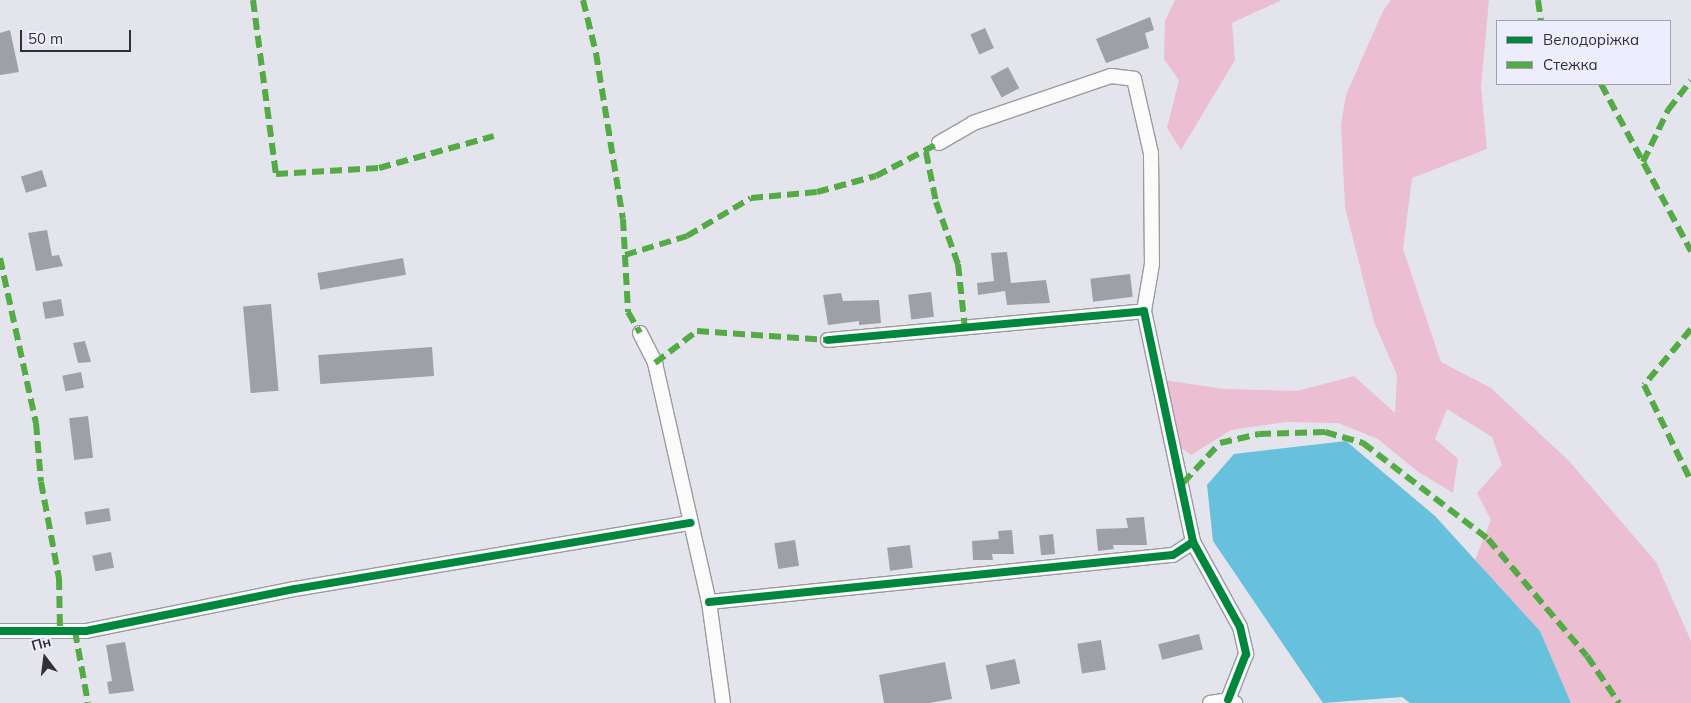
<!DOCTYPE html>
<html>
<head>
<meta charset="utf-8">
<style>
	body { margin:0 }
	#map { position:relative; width:1691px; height:703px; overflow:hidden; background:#e4e4ed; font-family:Mulish,sans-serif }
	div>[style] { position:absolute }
	.green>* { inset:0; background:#ebbed2 }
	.water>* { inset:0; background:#67c0dc }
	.building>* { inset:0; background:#9fa0a7; transform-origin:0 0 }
	.roads { filter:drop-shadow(1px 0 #9a9aa1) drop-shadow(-1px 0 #9a9aa1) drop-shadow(0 1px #9a9aa1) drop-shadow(0 -1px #9a9aa1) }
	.street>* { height:14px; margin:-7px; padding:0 7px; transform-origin:7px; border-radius:7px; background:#fbfbfc }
	.quiet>* { height:6px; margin-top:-3px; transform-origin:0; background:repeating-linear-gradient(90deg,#54ab45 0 12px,transparent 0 18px) }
	.cycleway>* { height:8px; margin:-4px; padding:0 4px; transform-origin:4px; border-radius:4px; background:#00873e }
	span { translate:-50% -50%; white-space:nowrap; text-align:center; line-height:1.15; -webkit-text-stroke:5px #eeedfe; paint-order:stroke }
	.legend { position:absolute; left:1496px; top:20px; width:175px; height:65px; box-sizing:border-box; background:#eeedfe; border:1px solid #a2a1ae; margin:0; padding:6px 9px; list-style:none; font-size:15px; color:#313037 }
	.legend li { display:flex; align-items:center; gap:10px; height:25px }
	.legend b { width:25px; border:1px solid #a2a1ae }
	.north { position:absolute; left:20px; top:633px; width:50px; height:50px; -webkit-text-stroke:4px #eeedfe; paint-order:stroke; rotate:345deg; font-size:14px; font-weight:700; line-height:20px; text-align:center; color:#313037 }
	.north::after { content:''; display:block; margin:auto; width:18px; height:22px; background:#313037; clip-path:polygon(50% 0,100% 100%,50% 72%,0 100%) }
	.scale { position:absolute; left:20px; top:30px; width:111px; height:22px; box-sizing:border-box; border:2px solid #313037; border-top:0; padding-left:6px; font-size:15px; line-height:18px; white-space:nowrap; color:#313037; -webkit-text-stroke:4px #eeedfe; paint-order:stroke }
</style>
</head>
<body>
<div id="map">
	<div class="green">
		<div style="clip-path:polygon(1175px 0,1282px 0,1232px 23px,1235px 60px,1181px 150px,1167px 128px,1179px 80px,1164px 59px,1165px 21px)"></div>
		<div style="clip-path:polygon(1391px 0,1489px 0,1481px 87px,1487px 149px,1412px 178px,1403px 249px,1441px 362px,1491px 388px,1569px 461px,1656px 562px,1691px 641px,1691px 703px,1571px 703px,1540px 631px,1475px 560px,1491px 520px,1477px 493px,1502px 465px,1492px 437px,1447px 409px,1435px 439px,1458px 459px,1453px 493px,1417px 471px,1378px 439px,1338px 423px,1286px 422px,1231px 430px,1191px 455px,1161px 434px,1157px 379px,1224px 389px,1297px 391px,1354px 376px,1395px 413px,1397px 375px,1374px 322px,1345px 207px,1341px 125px,1346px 95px,1383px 11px)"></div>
	</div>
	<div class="water">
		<div style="clip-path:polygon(1346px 441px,1435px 516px,1540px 631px,1571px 703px,1410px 703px,1402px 697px,1323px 703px,1213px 541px,1207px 485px,1234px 454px)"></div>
	</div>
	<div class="building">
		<div style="clip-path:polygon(1150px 17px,1154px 30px,1145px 33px,1149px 48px,1106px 63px,1096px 39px)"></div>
		<div style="left:985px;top:28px;width:22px;height:16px;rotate:66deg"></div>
		<div style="clip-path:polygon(10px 30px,19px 72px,0 75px,0 33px)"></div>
		<div style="left:1008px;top:67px;width:24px;height:20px;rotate:62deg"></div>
		<div style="left:42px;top:170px;width:17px;height:22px;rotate:73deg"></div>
		<div style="clip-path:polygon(47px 230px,52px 256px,59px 255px,63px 266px,36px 271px,28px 233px)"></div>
		<div style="clip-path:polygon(1007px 252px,1011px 283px,1046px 280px,1050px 303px,1007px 305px,1005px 291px,978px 295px,977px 283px,994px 281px,991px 253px)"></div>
		<div style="left:403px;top:258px;width:17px;height:87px;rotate:80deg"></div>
		<div style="left:1130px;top:274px;width:23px;height:40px;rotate:83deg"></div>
		<div style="left:931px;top:292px;width:25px;height:23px;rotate:83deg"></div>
		<div style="clip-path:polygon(841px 293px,843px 301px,879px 300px,881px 323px,859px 325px,859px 321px,828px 325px,823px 295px)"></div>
		<div style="left:61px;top:299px;width:17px;height:19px;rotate:80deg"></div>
		<div style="left:271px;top:304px;width:87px;height:28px;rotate:85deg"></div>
		<div style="clip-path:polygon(85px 341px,91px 362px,78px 363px,73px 343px)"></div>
		<div style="left:432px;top:347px;width:29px;height:114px;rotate:86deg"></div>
		<div style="left:81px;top:372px;width:16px;height:19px;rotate:79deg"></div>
		<div style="left:88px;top:416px;width:42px;height:19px;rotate:83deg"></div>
		<div style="left:109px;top:508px;width:13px;height:25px;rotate:81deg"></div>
		<div style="clip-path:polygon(1144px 517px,1147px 545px,1113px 545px,1114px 549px,1098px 551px,1096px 529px,1128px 528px,1126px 518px)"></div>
		<div style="clip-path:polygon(1012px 530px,1014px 554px,992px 554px,993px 560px,973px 560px,972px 541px,999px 539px,998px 531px)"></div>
		<div style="left:1053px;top:534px;width:20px;height:14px;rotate:84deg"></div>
		<div style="left:795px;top:540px;width:26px;height:21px;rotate:81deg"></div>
		<div style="left:910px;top:545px;width:23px;height:23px;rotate:83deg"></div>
		<div style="left:111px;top:552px;width:16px;height:19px;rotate:79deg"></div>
		<div style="left:1199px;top:634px;width:16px;height:42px;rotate:76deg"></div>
		<div style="left:1101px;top:640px;width:30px;height:24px;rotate:81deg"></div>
		<div style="clip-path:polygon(125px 642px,134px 691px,109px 694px,107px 682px,112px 681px,106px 645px)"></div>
		<div style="left:1015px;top:659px;width:25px;height:30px;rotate:78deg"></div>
		<div style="clip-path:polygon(945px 662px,952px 699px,929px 703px,884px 703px,879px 675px)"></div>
	</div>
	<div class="roads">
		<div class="street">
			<div style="left:939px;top:143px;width:39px;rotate:-30deg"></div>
			<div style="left:973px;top:123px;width:146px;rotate:-18.8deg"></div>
			<div style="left:1111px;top:76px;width:23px;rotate:7deg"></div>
			<div style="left:1134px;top:79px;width:76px;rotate:77.1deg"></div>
			<div style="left:1151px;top:153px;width:111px;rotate:89.5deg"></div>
			<div style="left:1152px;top:264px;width:48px;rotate:99.7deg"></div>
			<div style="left:640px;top:333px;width:34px;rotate:63deg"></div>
			<div style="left:655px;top:363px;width:245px;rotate:77.3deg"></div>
			<div style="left:709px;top:602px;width:102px;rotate:82.1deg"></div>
			<div style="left:828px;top:340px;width:317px;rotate:-5.2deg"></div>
			<div style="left:1144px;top:311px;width:236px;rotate:78deg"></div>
			<div style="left:1193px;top:542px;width:97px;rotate:61.1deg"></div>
			<div style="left:1240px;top:627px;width:28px;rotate:77deg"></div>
			<div style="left:1246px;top:654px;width:49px;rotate:111.4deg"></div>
			<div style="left:709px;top:602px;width:466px;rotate:-5.8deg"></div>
			<div style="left:1173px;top:555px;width:24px;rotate:-33deg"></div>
			<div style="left:0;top:631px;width:86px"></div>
			<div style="left:86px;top:631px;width:213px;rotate:-11.4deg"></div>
			<div style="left:295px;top:589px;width:401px;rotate:-9.5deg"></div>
			<div style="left:1210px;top:703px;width:18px;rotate:-9deg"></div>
			<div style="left:1228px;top:700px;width:8px;rotate:23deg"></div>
		</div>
	</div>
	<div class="quiet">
		<div style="left:253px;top:0;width:176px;rotate:82.5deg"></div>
		<div style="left:276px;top:174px;width:103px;rotate:-3.3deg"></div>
		<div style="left:379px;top:168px;width:119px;rotate:-15.5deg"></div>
		<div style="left:583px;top:0;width:55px;rotate:76.2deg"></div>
		<div style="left:596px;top:53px;width:168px;rotate:80.8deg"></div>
		<div style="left:623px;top:219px;width:93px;rotate:86.9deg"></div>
		<div style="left:628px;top:312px;width:24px;rotate:60deg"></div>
		<div style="left:1538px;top:0;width:21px;rotate:82deg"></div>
		<div style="left:1601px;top:84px;width:190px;rotate:61.7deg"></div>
		<div style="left:926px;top:152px;width:51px;rotate:78.7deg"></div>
		<div style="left:936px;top:202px;width:66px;rotate:70.5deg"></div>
		<div style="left:958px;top:264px;width:64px;rotate:83.8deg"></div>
		<div style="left:1643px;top:162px;width:58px;rotate:-64.3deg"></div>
		<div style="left:1668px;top:110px;width:37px;rotate:-52deg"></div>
		<div style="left:625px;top:255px;width:65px;rotate:-17deg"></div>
		<div style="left:687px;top:236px;width:74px;rotate:-30.7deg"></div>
		<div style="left:751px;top:198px;width:66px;rotate:-5.2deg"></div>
		<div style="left:817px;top:192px;width:61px;rotate:-15.2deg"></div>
		<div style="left:876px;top:176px;width:71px;rotate:-27.6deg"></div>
		<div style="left:0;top:258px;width:169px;rotate:77.7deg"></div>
		<div style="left:36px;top:423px;width:59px;rotate:85.2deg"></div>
		<div style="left:41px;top:482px;width:98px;rotate:79.4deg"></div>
		<div style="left:59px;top:578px;width:53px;rotate:88.9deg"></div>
		<div style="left:1691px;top:329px;width:73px;rotate:130deg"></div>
		<div style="left:1644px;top:385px;width:107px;rotate:63.9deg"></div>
		<div style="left:655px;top:363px;width:53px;rotate:-37.3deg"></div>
		<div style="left:697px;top:331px;width:131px;rotate:3.9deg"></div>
		<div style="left:1183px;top:483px;width:54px;rotate:-47.2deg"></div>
		<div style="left:1220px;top:443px;width:40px;rotate:-13deg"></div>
		<div style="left:1259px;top:434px;width:66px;rotate:-1.7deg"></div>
		<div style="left:1325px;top:432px;width:40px;rotate:16deg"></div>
		<div style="left:1363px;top:443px;width:158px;rotate:37.5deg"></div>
		<div style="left:1488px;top:539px;width:153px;rotate:49.8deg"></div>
		<div style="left:1587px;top:656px;width:57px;rotate:55.8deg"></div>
		<div style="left:75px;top:631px;width:73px;rotate:79.8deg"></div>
	</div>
	<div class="cycleway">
		<div style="left:828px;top:340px;width:317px;rotate:-5.2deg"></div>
		<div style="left:1144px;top:311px;width:236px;rotate:78deg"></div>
		<div style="left:1193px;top:542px;width:97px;rotate:61.1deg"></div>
		<div style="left:1240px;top:627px;width:28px;rotate:77deg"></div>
		<div style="left:1246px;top:654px;width:49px;rotate:111.4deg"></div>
		<div style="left:709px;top:602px;width:466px;rotate:-5.8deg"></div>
		<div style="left:1173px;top:555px;width:24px;rotate:-33deg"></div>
		<div style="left:0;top:631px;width:86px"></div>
		<div style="left:86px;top:631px;width:213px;rotate:-11.4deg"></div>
		<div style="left:295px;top:589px;width:401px;rotate:-9.5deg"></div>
	</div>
	<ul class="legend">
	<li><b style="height:6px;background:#00873e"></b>Велодоріжка</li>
	<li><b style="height:6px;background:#54ab45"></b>Стежка</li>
	</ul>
	<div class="north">Пн</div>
	<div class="scale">50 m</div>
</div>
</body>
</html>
